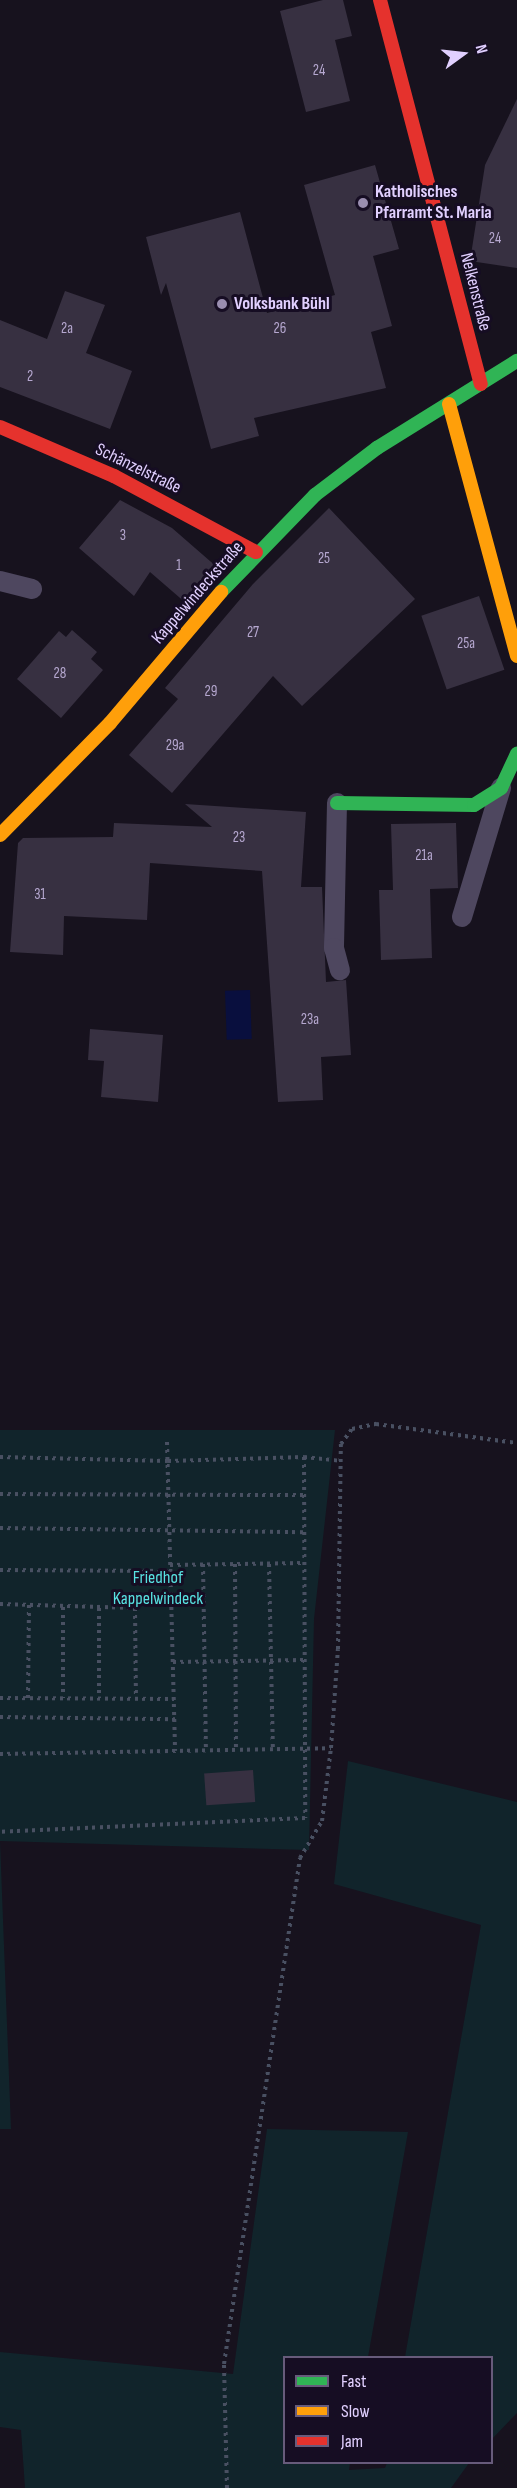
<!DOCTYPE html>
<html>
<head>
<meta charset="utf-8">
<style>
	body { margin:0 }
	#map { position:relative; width:517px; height:2488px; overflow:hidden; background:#17121e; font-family:"Sofia Sans Condensed",sans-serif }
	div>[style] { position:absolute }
	.green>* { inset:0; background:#11242b }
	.water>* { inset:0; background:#090f3e; transform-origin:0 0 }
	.building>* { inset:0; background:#373041; transform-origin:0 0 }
	.path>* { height:4px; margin-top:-2px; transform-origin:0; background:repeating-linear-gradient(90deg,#495062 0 3px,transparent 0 7.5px) }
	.lane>* { height:20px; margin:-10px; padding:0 10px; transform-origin:10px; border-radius:10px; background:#4e475f }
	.fast>* { height:14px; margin:-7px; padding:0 7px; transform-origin:7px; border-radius:7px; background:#30b455 }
	.slow>* { height:14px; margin:-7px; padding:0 7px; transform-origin:7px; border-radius:7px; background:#ff9f0a }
	.jam>* { height:14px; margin:-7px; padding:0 7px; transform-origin:7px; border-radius:7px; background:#e5322d }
	.dots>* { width:16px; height:16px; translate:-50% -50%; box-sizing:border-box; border:3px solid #160d23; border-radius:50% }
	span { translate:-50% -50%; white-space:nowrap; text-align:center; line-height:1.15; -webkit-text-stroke:6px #160d23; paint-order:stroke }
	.number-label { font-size:15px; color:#b6a8d0 }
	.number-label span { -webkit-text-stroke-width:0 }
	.poi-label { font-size:18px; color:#e1d0ff; font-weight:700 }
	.left { translate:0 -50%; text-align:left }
	.street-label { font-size:18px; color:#e1d0ff }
	.park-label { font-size:18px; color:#58e2e2 }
	.legend { position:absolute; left:283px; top:2356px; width:210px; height:108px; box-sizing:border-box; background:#160d23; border:2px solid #675b7b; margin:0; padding:8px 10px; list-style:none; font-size:18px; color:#e1d0ff }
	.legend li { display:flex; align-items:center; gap:12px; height:30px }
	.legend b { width:30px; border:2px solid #675b7b }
	.north { position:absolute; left:433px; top:24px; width:60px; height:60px; -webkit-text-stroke:4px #160d23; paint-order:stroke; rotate:75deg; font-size:16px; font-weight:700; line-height:24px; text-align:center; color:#e1d0ff }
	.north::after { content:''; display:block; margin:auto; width:21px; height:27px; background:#e1d0ff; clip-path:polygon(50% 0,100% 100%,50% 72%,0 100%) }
</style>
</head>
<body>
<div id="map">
	<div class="green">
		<div style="clip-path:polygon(0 1430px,335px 1430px,314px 1619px,309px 1850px,0 1841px,11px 2129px,0 2129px)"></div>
		<div style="clip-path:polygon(348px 1761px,517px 1802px,517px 2413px,492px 2439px,492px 2358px,405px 2357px,481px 1925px,334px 1884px)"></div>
		<div style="clip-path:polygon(267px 2129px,408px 2132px,368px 2357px,284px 2358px,284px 2462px,350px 2463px,349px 2470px,385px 2468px,387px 2463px,469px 2463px,451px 2488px,25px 2488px,21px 2430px,0 2427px,0 2352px,233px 2374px)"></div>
	</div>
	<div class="water">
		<div style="left:250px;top:990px;width:49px;height:25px;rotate:88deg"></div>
	</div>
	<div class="building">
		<div style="clip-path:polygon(323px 0,343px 0,352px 36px,335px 40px,350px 101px,306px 112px,280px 11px)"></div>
		<div style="clip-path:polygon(517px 99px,517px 268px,470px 261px,485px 165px)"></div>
		<div style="clip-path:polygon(375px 165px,399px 249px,373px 256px,392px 326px,371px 332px,386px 388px,254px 418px,259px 436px,211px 449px,166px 283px,161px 295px,146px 237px,240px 212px,267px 313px,335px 295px,304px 185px)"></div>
		<div style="clip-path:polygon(65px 291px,105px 305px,86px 353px,132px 371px,110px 429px,0 387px,0 320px,47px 339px)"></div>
		<div style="clip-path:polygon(120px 500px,172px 528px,218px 568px,187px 604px,150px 572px,134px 596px,79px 548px)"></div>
		<div style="clip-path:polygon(329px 508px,415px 599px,302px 706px,273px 676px,172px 793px,129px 755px,178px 699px,165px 688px,253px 584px)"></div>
		<div style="left:479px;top:596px;width:78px;height:61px;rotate:71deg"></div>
		<div style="clip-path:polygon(72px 630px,97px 652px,91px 659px,103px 670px,61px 718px,17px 679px,59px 631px,66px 637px)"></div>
		<div style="clip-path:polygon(185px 804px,306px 812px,301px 887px,322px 887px,326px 982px,346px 980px,351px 1055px,321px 1057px,323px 1100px,278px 1102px,262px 871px,150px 863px,147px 920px,64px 916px,63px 955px,10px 952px,18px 843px,23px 838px,113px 837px,114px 823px,212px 827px)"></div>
		<div style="clip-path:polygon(456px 823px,458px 888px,430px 889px,432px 958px,381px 960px,379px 890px,393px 890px,391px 824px)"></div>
		<div style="clip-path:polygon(90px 1029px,163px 1035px,158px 1102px,101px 1097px,104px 1061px,88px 1060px)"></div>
		<div style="left:253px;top:1770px;width:32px;height:49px;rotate:86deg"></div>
	</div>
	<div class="path">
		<div style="left:167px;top:1442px;width:309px;rotate:88.5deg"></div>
		<div style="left:0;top:1457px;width:168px;rotate:1.4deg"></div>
		<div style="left:168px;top:1461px;width:136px;rotate:-1.7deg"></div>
		<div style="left:304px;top:1457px;width:361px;rotate:89.8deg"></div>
		<div style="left:305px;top:1818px;width:305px;rotate:177.4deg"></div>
		<div style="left:304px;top:1457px;width:37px;rotate:6deg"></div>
		<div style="left:0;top:1494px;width:304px;rotate:0.2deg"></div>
		<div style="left:0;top:1528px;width:304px;rotate:0.8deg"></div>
		<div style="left:203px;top:1564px;width:186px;rotate:89.1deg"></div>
		<div style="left:235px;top:1564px;width:186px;rotate:89.7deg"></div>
		<div style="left:269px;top:1564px;width:185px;rotate:88.8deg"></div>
		<div style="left:170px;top:1565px;width:134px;rotate:-0.9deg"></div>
		<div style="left:0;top:1570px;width:171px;rotate:0.3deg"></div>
		<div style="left:0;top:1604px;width:135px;rotate:1.7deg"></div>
		<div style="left:135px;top:1608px;width:90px;rotate:89.4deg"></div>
		<div style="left:63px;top:1607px;width:91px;rotate:90deg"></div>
		<div style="left:99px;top:1608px;width:90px;rotate:90deg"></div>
		<div style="left:173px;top:1662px;width:131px;rotate:-0.9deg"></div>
		<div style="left:0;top:1698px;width:174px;rotate:0.3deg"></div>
		<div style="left:28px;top:1698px;width:93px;rotate:-89.4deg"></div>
		<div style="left:0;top:1717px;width:175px;rotate:0.7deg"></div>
		<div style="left:0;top:1754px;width:331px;rotate:-1deg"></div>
		<div style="left:227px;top:2488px;width:124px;rotate:-91.4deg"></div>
		<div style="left:224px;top:2364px;width:512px;rotate:-81.46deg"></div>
		<div style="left:300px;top:1858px;width:43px;rotate:-59.3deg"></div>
		<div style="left:322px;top:1821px;width:74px;rotate:-83deg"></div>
		<div style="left:331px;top:1748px;width:99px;rotate:-86deg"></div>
		<div style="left:338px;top:1649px;width:205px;rotate:-89.2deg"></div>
		<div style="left:341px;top:1444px;width:19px;rotate:-54deg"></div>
		<div style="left:352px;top:1429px;width:25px;rotate:-12deg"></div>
		<div style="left:376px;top:1424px;width:142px;rotate:7.7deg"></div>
	</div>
	<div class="lane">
		<div style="left:0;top:581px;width:33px;rotate:14deg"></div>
		<div style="left:337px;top:803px;width:145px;rotate:91.2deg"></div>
		<div style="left:334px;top:948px;width:23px;rotate:75deg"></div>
		<div style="left:462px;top:917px;width:135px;rotate:-73.2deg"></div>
	</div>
	<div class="fast">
		<div style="left:221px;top:592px;width:135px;rotate:-45.9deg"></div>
		<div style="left:315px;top:495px;width:78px;rotate:-37.2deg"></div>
		<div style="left:377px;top:448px;width:165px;rotate:-31.9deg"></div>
		<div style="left:337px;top:803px;width:137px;rotate:0.8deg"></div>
		<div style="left:474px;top:805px;width:32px;rotate:-32deg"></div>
		<div style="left:501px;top:788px;width:38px;rotate:-65deg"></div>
	</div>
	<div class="slow">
		<div style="left:449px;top:404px;width:261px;rotate:74.9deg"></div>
		<div style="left:0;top:835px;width:157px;rotate:-45.5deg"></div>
		<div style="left:110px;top:723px;width:172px;rotate:-49.7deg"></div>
	</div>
	<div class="jam">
		<div style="left:380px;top:0;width:397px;rotate:75.3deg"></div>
		<div style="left:0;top:427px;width:124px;rotate:23.3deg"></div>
		<div style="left:114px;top:476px;width:161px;rotate:28.2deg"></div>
	</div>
	<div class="dots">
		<div style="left:363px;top:203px;background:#9a8eb0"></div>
		<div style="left:222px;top:304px;background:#9a8eb0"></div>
	</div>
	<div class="number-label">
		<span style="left:319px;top:71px">24</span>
		<span style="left:495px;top:239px">24</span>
		<span style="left:67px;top:329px">2a</span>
		<span style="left:280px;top:329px">26</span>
		<span style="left:30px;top:377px">2</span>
		<span style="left:123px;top:536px">3</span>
		<span style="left:324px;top:559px">25</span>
		<span style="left:179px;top:566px">1</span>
		<span style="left:253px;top:633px">27</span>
		<span style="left:466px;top:644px">25a</span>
		<span style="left:60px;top:674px">28</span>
		<span style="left:211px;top:692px">29</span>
		<span style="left:175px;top:746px">29a</span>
		<span style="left:239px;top:838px">23</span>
		<span style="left:424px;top:856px">21a</span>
		<span style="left:40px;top:895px">31</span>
		<span style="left:310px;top:1020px">23a</span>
	</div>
	<div class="poi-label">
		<span class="left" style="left:375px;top:203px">Katholisches<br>Pfarramt St. Maria</span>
		<span class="left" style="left:234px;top:304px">Volksbank Bühl</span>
	</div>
	<div class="street-label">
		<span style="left:475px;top:292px;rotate:76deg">Nelkenstraße</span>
		<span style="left:138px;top:469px;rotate:26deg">Schänzelstraße</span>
		<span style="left:198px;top:593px;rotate:-49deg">Kappelwindeckstraße</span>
	</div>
	<div class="park-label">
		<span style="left:158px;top:1589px">Friedhof<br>Kappelwindeck</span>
	</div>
	<ul class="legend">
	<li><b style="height:8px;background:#30b455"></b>Fast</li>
	<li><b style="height:8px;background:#ff9f0a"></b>Slow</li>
	<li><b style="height:8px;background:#e5322d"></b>Jam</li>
	</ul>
	<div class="north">N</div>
</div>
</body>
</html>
